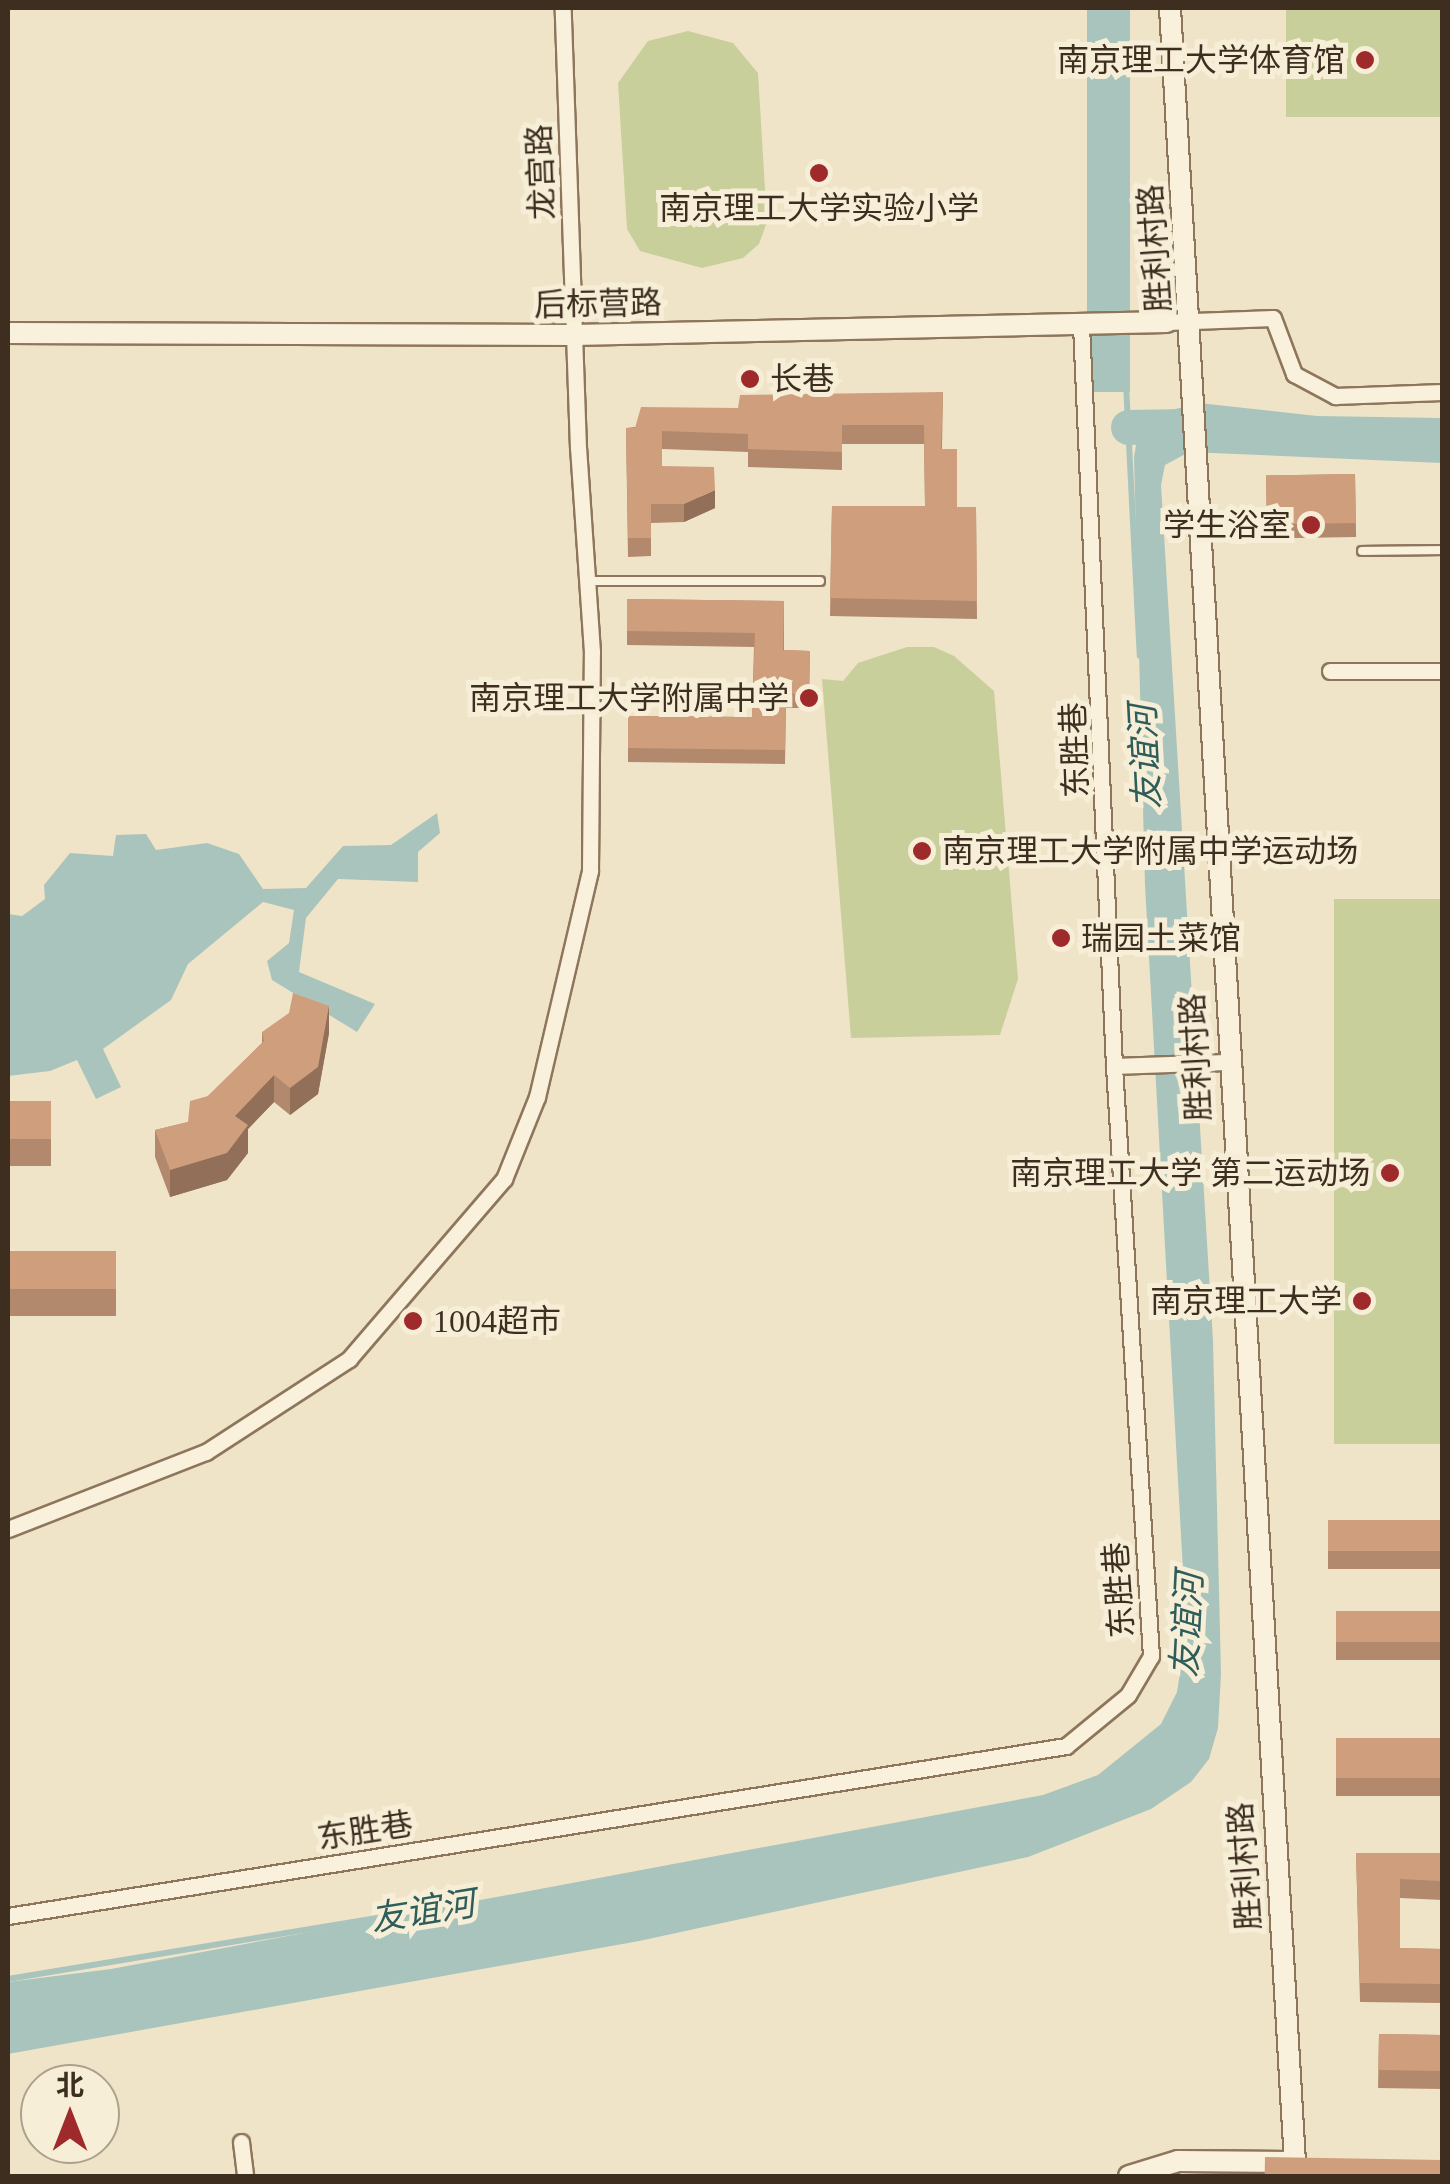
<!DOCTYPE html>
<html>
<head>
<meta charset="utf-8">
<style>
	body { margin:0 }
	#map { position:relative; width:1450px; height:2184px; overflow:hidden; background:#f0e4c8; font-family:"Times New Roman","Noto Sans SC",serif }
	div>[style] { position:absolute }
	.green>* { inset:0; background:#c9cf9b; transform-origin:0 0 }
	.water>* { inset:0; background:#a9c4bc; transform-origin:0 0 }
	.stream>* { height:6px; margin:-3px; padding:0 3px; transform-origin:3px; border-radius:3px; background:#a9c4bc }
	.river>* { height:35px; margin:-17.5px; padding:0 17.5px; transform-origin:17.5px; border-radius:17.5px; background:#a9c4bc }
	.roads { filter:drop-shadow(2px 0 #8d765c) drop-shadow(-2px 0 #8d765c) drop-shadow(0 2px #8d765c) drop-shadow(0 -2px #8d765c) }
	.service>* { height:8px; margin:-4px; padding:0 4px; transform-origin:4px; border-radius:4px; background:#faf1dc }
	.minor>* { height:15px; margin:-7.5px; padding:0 7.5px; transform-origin:7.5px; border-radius:7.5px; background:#faf1dc }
	.tertiary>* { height:20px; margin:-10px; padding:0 10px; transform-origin:10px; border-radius:10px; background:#faf1dc }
	.wall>* { inset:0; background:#b2896c; transform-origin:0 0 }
	.shaded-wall>* { inset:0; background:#916f58 }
	.building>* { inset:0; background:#cf9f7d; transform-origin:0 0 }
	.dots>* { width:28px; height:28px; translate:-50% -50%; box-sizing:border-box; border:5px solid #f7eed8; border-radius:50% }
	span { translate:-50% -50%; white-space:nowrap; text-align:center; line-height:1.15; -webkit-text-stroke:10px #f7eed8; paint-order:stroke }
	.poi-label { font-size:32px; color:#3d2e20 }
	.right { translate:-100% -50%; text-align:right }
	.left { translate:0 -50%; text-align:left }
	.street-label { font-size:32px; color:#3d2e20 }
	.water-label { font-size:35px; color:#2f5d5a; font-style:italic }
	.frame { position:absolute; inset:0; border:10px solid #3d2e20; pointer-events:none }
	.north { position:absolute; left:20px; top:2064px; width:100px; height:100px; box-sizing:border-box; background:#f7eed8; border:2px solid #ada18e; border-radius:50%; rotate:0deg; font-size:28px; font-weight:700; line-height:40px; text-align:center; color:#3d2e20 }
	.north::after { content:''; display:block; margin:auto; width:35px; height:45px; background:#9e2a2b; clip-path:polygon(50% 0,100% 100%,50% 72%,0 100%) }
</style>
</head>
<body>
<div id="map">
	<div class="green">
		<div style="left:1286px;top:8px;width:156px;height:109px"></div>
		<div style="clip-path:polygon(688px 31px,733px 43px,758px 73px,767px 222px,759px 244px,743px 258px,702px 268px,640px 251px,627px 229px,618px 83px,648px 41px)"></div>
		<div style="clip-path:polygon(907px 647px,934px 647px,954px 656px,994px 691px,1018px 979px,1000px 1035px,851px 1038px,822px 679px,843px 681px,858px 663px)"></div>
		<div style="left:1442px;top:899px;width:545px;height:108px;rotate:90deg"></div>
	</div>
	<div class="water">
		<div style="left:1087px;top:8px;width:43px;height:384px"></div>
		<div style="clip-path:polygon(1199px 403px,1317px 416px,1442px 418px,1442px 463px,1189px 452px,1165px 465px,1161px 485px,1213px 1341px,1221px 1674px,1218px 1728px,1209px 1759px,1191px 1782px,1151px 1809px,1028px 1857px,639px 1941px,8px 2054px,8px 1982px,111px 1969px,1043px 1795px,1098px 1775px,1161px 1724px,1177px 1692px,1184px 1648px,1183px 1571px,1145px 885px,1134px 457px,1139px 428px,1152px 415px)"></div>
		<div style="clip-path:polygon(437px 813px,440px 833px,418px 852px,418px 882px,338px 879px,306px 918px,299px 972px,375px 1004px,357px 1032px,272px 980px,267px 961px,289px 943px,294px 910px,263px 902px,188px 964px,171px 1000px,103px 1049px,121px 1087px,96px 1099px,77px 1060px,50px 1071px,8px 1076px,8px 914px,22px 916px,45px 899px,44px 885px,70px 853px,113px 856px,116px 835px,146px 834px,156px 850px,207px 843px,239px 854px,263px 889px,306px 888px,343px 846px,391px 845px)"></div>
	</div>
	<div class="stream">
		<div style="left:1126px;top:384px;width:272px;rotate:87.1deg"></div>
		<div style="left:8px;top:1979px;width:434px;rotate:-9.4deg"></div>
	</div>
	<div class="river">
		<div style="left:1128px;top:427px;width:59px;rotate:-1deg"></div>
	</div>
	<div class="roads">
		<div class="service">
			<div style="left:1362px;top:551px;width:80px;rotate:-0.7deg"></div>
			<div style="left:589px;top:581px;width:231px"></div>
		</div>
		<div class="minor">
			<div style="left:1167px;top:322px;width:106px;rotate:-2.2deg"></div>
			<div style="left:1273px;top:318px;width:60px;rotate:69.4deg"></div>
			<div style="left:1294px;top:374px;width:47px;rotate:28.2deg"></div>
			<div style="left:1335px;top:396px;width:107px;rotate:-2.1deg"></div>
			<div style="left:1330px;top:671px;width:112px"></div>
			<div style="left:1114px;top:1066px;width:112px;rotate:-2deg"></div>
			<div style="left:8px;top:1529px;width:212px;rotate:-21.3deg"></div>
			<div style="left:206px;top:1452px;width:171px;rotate:-33deg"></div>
			<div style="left:349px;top:1359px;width:238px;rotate:-49.3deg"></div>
			<div style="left:504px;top:1179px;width:88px;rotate:-68.1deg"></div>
			<div style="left:537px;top:1097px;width:232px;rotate:-76.8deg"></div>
			<div style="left:590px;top:871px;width:219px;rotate:-89.5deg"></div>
			<div style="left:592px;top:652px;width:204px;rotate:-93.9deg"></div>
			<div style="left:578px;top:448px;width:440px;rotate:-92deg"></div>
			<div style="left:8px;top:1916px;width:1072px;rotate:-9.13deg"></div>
			<div style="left:1066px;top:1746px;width:80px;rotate:-39.4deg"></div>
			<div style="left:1128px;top:1695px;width:45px;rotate:-59.5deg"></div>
			<div style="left:1151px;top:1656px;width:591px;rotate:-93.59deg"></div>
			<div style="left:1114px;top:1066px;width:743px;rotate:-92.55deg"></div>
			<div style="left:241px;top:2142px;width:34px;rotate:83deg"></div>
		</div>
		<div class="tertiary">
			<div style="left:1170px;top:8px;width:2158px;rotate:86.68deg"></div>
			<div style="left:8px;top:333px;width:566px;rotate:0.2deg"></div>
			<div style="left:574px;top:335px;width:593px;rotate:-1.26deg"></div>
			<div style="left:1129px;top:2176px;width:51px;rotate:-17deg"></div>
			<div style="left:1178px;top:2161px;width:112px;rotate:0.5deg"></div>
		</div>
	</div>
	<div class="wall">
		<div style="clip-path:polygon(943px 392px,942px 449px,957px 507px,976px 507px,977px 619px,830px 616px,832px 506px,925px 506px,924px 444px,842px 444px,842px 470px,748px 467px,748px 452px,662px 449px,662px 466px,715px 508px,684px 522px,651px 523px,651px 556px,628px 557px,626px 428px)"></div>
		<div style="left:1355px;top:474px;width:63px;height:89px;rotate:89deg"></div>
		<div style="clip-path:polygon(627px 599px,784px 601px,784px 650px,810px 651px,809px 708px,786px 708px,785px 764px,628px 762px,628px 716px,752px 717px,754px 647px,627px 645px)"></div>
		<div style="clip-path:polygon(262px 1032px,329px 1033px,318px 1094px,290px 1115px,274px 1102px,248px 1129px,248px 1153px,227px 1180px,170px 1197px,155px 1157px,155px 1130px,188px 1122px,208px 1096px,262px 1043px)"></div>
		<div style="left:8px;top:1101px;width:43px;height:65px"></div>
		<div style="left:8px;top:1251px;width:108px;height:65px"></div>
		<div style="left:1442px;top:1520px;width:49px;height:114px;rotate:90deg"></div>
		<div style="left:1442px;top:1611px;width:49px;height:106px;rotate:90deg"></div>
		<div style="left:1336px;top:1738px;width:106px;height:58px"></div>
		<div style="clip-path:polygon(1356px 1853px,1442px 1853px,1442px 1900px,1400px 1898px,1400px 1948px,1442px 1949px,1442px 2003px,1360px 2002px)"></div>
		<div style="left:1379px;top:2034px;width:63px;height:54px;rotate:1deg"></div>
	</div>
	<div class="shaded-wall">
		<div style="clip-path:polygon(715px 490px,715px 508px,684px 522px,684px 504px)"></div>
		<div style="clip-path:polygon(329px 1006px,329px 1033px,318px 1094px,290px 1115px,290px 1088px)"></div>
		<div style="clip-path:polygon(274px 1075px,274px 1102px,248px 1129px,248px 1153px,227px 1180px,170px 1197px,170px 1170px,235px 1116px)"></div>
	</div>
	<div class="building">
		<div style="clip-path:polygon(943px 392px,941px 449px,957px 449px,957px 507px,976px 507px,977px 601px,830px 598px,832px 506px,925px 506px,924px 425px,842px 425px,842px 452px,748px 449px,748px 434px,662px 431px,662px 466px,714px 467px,715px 490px,684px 504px,651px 504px,651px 538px,628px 538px,626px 428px,635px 428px,641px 407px,738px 408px,740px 395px)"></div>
		<div style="left:1355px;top:474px;width:49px;height:89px;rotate:89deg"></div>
		<div style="clip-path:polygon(627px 599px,784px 601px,783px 650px,810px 651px,809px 694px,786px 694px,785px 750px,628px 748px,628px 716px,752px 717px,755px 633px,627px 631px)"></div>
		<div style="clip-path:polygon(293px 993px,329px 1006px,318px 1067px,290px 1088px,274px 1075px,235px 1116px,248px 1125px,227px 1153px,170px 1170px,155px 1130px,188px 1122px,190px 1101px,208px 1096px,264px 1041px,262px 1032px,289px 1013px)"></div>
		<div style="left:8px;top:1101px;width:43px;height:38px"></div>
		<div style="left:8px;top:1251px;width:108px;height:38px"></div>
		<div style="left:1442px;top:1520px;width:31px;height:114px;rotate:90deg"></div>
		<div style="left:1442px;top:1611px;width:31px;height:106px;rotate:90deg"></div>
		<div style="left:1336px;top:1738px;width:106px;height:40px"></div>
		<div style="clip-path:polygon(1356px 1853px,1442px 1853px,1442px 1881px,1400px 1879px,1400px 1948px,1442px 1949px,1442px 1984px,1360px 1983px)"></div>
		<div style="left:1379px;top:2034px;width:63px;height:36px;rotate:1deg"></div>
		<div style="left:1265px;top:2157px;width:177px;height:19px;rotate:1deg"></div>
	</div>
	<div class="dots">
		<div style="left:1365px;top:60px;background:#9e2a2b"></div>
		<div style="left:819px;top:173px;background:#9e2a2b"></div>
		<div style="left:750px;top:379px;background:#9e2a2b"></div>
		<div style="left:1311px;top:525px;background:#9e2a2b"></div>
		<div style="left:809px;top:698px;background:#9e2a2b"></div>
		<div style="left:922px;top:851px;background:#9e2a2b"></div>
		<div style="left:1061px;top:938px;background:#9e2a2b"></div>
		<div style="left:1390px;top:1173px;background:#9e2a2b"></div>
		<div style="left:1362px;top:1301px;background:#9e2a2b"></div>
		<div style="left:413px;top:1321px;background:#9e2a2b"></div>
	</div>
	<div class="poi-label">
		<span class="right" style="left:1345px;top:60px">南京理工大学体育馆</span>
		<span style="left:819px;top:208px">南京理工大学实验小学</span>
		<span class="left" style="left:770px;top:379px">长巷</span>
		<span class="right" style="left:1291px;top:525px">学生浴室</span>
		<span class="right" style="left:789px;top:698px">南京理工大学附属中学</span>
		<span class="left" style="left:942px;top:851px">南京理工大学附属中学运动场</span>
		<span class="left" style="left:1081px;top:938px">瑞园土菜馆</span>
		<span class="right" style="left:1370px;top:1173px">南京理工大学 第二运动场</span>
		<span class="right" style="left:1342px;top:1301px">南京理工大学</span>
		<span class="left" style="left:433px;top:1321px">1004超市</span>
	</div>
	<div class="street-label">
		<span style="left:541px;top:172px;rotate:-92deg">龙宫路</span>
		<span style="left:1155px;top:248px;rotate:-94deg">胜利村路</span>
		<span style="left:598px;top:304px;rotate:-1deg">后标营路</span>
		<span style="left:1075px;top:750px;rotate:-92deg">东胜巷</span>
		<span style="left:1196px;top:1057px;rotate:-93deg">胜利村路</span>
		<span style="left:1119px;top:1590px;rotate:-94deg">东胜巷</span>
		<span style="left:365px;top:1831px;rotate:-9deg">东胜巷</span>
		<span style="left:1245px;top:1866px;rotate:-94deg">胜利村路</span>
	</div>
	<div class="water-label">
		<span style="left:1146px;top:757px;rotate:-93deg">友谊河</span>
		<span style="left:1188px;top:1625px;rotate:-87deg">友谊河</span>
		<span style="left:423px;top:1912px;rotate:-9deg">友谊河</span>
	</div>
	<div class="frame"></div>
	<div class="north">北</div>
</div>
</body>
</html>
